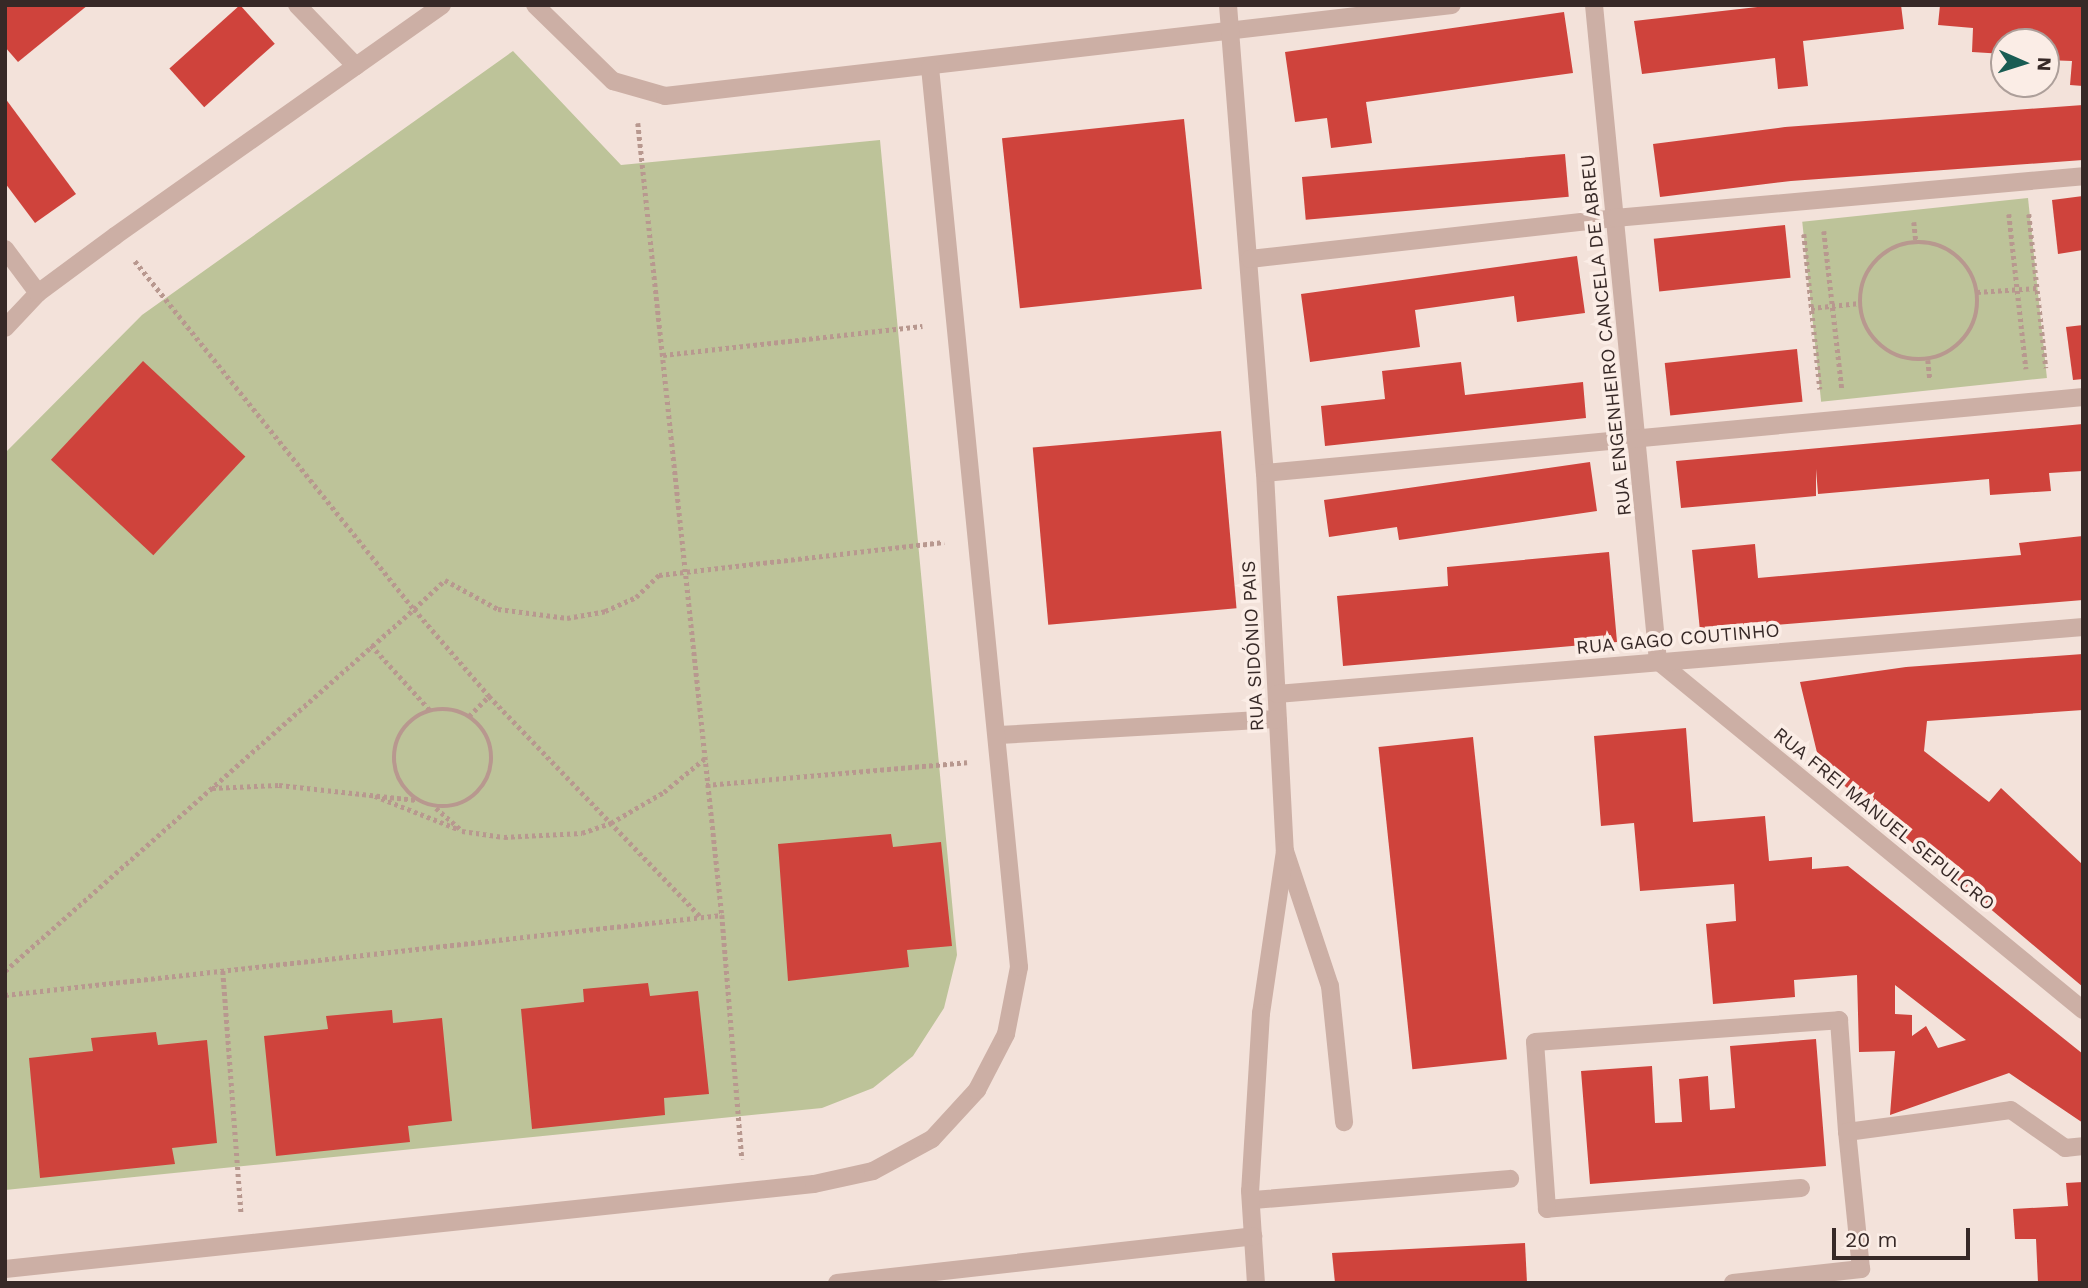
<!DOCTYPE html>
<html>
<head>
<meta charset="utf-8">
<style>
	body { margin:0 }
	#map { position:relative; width:2088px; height:1288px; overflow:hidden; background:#f3e2da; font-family:"Work Sans",sans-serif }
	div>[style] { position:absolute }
	.green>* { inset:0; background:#bdc399; transform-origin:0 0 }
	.building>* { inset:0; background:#cf433c; transform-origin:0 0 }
	.path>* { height:4.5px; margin-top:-2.25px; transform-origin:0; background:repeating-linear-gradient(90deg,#b8988f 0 3.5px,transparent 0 7px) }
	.path>.ring { margin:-2.25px; padding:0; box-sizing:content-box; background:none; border:4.5px solid #b8988f; border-radius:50% }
	.lane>* { height:18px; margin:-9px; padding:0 9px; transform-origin:9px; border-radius:9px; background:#ccafa5 }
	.street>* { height:18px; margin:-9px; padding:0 9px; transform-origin:9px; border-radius:9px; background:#ccafa5 }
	span { translate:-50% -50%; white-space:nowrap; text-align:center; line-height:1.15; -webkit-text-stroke:7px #fbede6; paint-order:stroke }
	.street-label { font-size:19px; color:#372927 }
	.frame { position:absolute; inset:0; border:7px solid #372927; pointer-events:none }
	.north { position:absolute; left:1990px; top:28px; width:70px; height:70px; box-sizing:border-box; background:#fbede6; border:2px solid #ad9f9a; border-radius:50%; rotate:93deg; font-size:19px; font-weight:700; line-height:28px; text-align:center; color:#372927 }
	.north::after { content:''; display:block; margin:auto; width:24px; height:32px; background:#195c53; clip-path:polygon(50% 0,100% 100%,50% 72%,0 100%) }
	.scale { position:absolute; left:1832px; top:1228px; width:138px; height:32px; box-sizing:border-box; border:4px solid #372927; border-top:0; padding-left:9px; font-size:21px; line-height:24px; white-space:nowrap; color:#372927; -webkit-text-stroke:5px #fbede6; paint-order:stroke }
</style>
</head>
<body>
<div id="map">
	<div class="green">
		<div style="clip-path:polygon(513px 51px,621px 165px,880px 140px,957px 955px,944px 1008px,913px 1056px,873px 1088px,822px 1108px,5px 1190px,5px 453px,142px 315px)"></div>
		<div style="left:2028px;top:198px;width:181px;height:227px;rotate:84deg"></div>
	</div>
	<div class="building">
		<div style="clip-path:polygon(5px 5px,88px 5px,18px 62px,5px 47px)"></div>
		<div style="left:240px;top:5px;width:52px;height:95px;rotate:48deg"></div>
		<div style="clip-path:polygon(1775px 5px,1901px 5px,1904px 29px,1803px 41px,1808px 86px,1778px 89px,1775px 58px,1642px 74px,1634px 21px)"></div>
		<div style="clip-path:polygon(1940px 5px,2083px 5px,2083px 86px,2070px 85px,2072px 61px,2046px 60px,2046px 42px,2030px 42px,2030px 36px,2009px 34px,2004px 54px,1972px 52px,1973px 28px,1938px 25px)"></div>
		<div style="clip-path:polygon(1564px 12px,1573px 73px,1366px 102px,1372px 143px,1331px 148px,1327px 118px,1295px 122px,1285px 52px)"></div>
		<div style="clip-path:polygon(5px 98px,76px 194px,35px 223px,5px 183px)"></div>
		<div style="clip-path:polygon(2083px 105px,2083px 160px,1791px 181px,1660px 197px,1653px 144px,1785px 127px)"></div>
		<div style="left:1184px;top:119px;width:171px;height:183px;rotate:84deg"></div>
		<div style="left:1565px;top:154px;width:43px;height:264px;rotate:85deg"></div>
		<div style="clip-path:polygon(2083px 196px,2083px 250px,2058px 254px,2052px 200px)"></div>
		<div style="left:1785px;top:225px;width:53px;height:132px;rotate:84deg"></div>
		<div style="clip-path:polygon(1577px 256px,1585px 313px,1517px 322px,1514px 296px,1415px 310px,1420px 347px,1310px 362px,1301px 294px)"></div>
		<div style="clip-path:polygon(2083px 325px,2083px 379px,2073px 380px,2066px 327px)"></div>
		<div style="left:1797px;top:349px;width:53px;height:133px;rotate:84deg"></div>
		<div style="left:143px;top:361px;width:140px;height:135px;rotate:43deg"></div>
		<div style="clip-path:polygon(1461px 362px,1465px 395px,1583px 382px,1586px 418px,1325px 446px,1321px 406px,1385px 399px,1382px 371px)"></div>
		<div style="clip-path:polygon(2083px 424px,2083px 471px,2049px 473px,2051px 491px,1990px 495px,1989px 479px,1818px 494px,1816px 469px,1816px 496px,1681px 508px,1676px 461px)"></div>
		<div style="left:1221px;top:431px;width:178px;height:189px;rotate:85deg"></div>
		<div style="clip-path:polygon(1590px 462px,1597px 511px,1399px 540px,1397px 527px,1329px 537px,1324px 500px)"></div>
		<div style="clip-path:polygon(2083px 536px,2083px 600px,1700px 631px,1692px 550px,1755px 544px,1758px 578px,2021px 555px,2019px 543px)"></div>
		<div style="clip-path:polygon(1609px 552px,1617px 642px,1343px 666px,1337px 596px,1448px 586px,1447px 567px)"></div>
		<div style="clip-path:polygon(2083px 654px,2083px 710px,1927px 721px,1924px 751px,1989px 802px,2001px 788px,2083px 865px,2083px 987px,1820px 765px,1800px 682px,1906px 667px)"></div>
		<div style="clip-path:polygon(evenodd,1686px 728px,1693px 822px,1765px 816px,1769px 861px,1812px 857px,1812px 869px,1848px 866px,2083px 1054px,2083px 1123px,2009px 1073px,1890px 1115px,1895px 1051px,1859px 1052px,1857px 975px,1794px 980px,1795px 997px,1713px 1004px,1706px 924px,1736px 921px,1734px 884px,1640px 891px,1634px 823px,1601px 826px,1594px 736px,1686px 728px,1895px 985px,1966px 1040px,1938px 1048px,1926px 1026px,1912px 1036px,1912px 1015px,1895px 1014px,1895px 985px)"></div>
		<div style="left:1473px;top:737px;width:324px;height:95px;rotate:84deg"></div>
		<div style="clip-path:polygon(891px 834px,893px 847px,941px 842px,952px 946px,907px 950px,909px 967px,788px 981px,778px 844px)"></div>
		<div style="clip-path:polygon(648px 983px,650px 996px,698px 991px,709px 1094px,664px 1098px,665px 1115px,532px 1129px,521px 1009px,584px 1002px,583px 989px)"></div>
		<div style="clip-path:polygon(392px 1010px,393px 1023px,442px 1018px,452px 1121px,408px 1126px,410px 1142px,276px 1156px,264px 1036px,328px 1029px,326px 1016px)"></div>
		<div style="clip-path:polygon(156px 1032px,158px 1045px,207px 1040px,217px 1143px,172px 1148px,175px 1164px,40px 1178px,29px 1058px,93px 1051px,91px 1038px)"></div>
		<div style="clip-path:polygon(1816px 1039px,1826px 1166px,1590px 1184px,1581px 1071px,1652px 1066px,1655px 1123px,1682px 1122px,1679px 1079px,1708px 1076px,1710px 1110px,1735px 1108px,1730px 1046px)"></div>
		<div style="clip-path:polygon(2083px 1182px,2083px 1283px,2038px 1283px,2036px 1239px,2015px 1239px,2013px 1209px,2068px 1206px,2066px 1183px)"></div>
		<div style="clip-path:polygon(1525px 1243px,1527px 1283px,1335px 1283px,1332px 1253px)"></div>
	</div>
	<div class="path">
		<div style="left:638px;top:123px;width:796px;rotate:83.95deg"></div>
		<div style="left:2009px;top:214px;width:156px;rotate:83.7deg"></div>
		<div style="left:2029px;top:214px;width:155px;rotate:83.7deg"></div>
		<div style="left:1914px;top:222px;width:20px;rotate:84deg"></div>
		<div style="left:1824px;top:231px;width:159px;rotate:83.5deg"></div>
		<div style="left:1804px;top:234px;width:156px;rotate:84.1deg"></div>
		<div class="ring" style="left:1860px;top:242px;width:113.5px;height:113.5px"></div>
		<div style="left:135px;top:261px;width:446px;rotate:51.3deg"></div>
		<div style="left:414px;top:609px;width:42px;rotate:-43.1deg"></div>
		<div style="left:445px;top:580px;width:60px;rotate:28.7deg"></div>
		<div style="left:498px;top:609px;width:70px;rotate:7.4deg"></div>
		<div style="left:567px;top:618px;width:39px;rotate:-10deg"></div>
		<div style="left:605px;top:611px;width:34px;rotate:-24deg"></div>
		<div style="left:636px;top:597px;width:32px;rotate:-44deg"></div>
		<div style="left:659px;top:575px;width:287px;rotate:-6.6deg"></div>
		<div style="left:1977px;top:292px;width:60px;rotate:-3.8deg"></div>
		<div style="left:1811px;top:308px;width:49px;rotate:-5.8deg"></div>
		<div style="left:663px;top:355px;width:261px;rotate:-6.4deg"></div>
		<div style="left:1928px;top:360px;width:20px;rotate:84deg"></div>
		<div style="left:371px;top:645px;width:88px;rotate:47.8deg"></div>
		<div class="ring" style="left:394px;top:709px;width:93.5px;height:93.5px"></div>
		<div style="left:469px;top:716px;width:28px;rotate:-45deg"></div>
		<div style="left:706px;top:785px;width:262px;rotate:-5deg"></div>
		<div style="left:212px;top:788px;width:67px;rotate:-2.6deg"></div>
		<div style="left:279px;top:785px;width:138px;rotate:6.2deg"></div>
		<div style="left:375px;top:796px;width:89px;rotate:21.7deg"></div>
		<div style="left:436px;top:808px;width:35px;rotate:41deg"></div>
		<div style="left:462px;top:831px;width:42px;rotate:8.1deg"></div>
		<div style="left:504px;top:837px;width:78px;rotate:-2.9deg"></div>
		<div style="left:582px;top:833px;width:31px;rotate:-19deg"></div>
		<div style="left:611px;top:823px;width:61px;rotate:-30.3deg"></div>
		<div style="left:664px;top:792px;width:52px;rotate:-39.5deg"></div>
		<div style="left:5px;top:971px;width:546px;rotate:-41.51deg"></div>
		<div style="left:414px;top:609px;width:115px;rotate:49.2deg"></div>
		<div style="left:489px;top:696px;width:306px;rotate:46.2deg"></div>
		<div style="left:223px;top:971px;width:242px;rotate:85.7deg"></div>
		<div style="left:5px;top:995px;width:721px;rotate:-6.37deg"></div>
		<div style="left:722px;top:915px;width:245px;rotate:85.3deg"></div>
	</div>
	<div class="lane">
		<div style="left:1285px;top:851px;width:142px;rotate:71.6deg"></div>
		<div style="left:1330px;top:986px;width:137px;rotate:84.1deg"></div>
		<div style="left:1801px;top:1188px;width:255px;rotate:175.3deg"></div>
		<div style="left:1547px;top:1209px;width:167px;rotate:-94.1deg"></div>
		<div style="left:1535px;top:1042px;width:305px;rotate:-4.1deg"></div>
		<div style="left:1839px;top:1020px;width:112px;rotate:85.9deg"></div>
		<div style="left:1253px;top:1200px;width:258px;rotate:-4.7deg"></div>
		<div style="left:1733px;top:1283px;width:129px;rotate:-6.2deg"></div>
		<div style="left:1861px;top:1269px;width:138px;rotate:-95.8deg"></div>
		<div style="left:1847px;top:1132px;width:165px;rotate:-7.6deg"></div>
		<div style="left:2011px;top:1110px;width:66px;rotate:35.1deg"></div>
		<div style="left:2065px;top:1148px;width:18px;rotate:-6deg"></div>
	</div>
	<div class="street">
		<div style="left:297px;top:5px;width:85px;rotate:46deg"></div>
		<div style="left:535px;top:5px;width:109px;rotate:44.3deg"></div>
		<div style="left:613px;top:81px;width:54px;rotate:16.1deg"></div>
		<div style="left:665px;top:96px;width:792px;rotate:-6.6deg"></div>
		<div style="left:1228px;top:5px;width:469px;rotate:85.5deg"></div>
		<div style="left:1265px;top:473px;width:379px;rotate:87deg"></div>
		<div style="left:1285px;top:851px;width:164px;rotate:98.4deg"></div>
		<div style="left:1261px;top:1013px;width:178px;rotate:93.5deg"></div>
		<div style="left:1250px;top:1191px;width:92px;rotate:86.3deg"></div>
		<div style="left:1594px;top:5px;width:659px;rotate:84.43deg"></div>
		<div style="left:1658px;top:661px;width:550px;rotate:39.39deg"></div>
		<div style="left:5px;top:249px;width:55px;rotate:53.1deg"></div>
		<div style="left:1250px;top:259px;width:367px;rotate:-6.4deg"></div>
		<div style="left:1615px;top:218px;width:470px;rotate:-5.1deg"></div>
		<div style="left:5px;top:328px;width:48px;rotate:-46.7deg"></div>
		<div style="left:38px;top:293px;width:96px;rotate:-36.5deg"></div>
		<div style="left:115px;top:236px;width:400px;rotate:-35.2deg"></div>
		<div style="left:1265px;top:473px;width:822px;rotate:-5.31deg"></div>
		<div style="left:1277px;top:694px;width:809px;rotate:-4.75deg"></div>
		<div style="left:999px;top:735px;width:279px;rotate:-3.3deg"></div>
		<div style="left:5px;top:1269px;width:813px;rotate:-6deg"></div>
		<div style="left:814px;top:1184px;width:60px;rotate:-12.4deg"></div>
		<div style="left:873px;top:1171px;width:67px;rotate:-28.5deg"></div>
		<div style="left:932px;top:1139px;width:67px;rotate:-47.4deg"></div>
		<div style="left:977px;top:1090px;width:63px;rotate:-62.6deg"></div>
		<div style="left:1006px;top:1034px;width:68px;rotate:-79deg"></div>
		<div style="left:1019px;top:967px;width:904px;rotate:-95.65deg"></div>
		<div style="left:837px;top:1283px;width:419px;rotate:-6.4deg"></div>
	</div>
	<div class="street-label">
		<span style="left:1606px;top:335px;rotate:-96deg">RUA ENGENHEIRO CANCELA DE ABREU</span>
		<span style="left:1678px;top:639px;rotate:-5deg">RUA GAGO COUTINHO</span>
		<span style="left:1253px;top:646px;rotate:-93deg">RUA SIDÓNIO PAIS</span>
		<span style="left:1884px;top:819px;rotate:39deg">RUA FREI MANUEL SEPULCRO</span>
	</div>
	<div class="frame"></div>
	<div class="north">N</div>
	<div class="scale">20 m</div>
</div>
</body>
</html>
